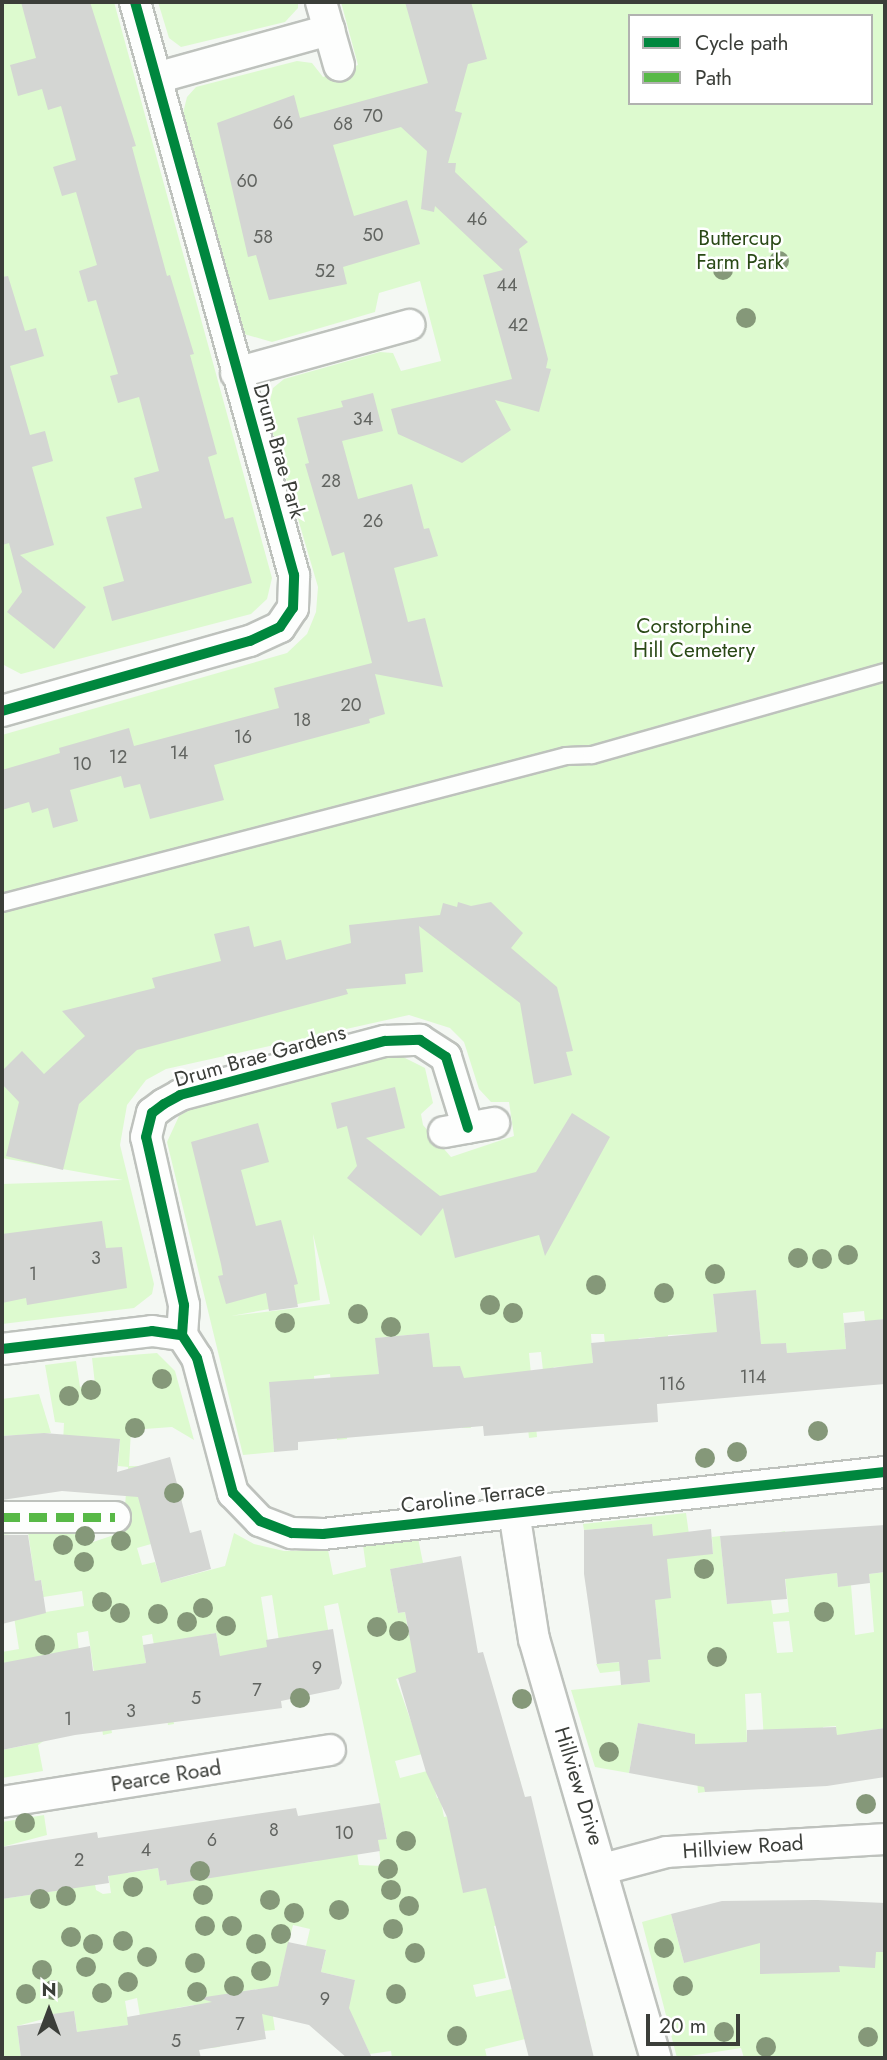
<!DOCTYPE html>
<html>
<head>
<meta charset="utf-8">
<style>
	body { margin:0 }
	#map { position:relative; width:887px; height:2060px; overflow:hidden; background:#f4f8f3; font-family:Jost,sans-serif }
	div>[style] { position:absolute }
	.green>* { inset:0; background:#ddfacf }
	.building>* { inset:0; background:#d4d6d3 }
	.roads { filter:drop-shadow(2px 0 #bec2bd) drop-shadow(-2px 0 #bec2bd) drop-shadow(0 2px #bec2bd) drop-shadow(0 -2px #bec2bd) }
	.lane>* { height:16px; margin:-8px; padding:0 8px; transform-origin:8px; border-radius:8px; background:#fdfefd }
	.street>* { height:30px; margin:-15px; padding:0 15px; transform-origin:15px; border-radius:15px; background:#fdfefd }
	.quiet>* { height:9px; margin-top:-4.5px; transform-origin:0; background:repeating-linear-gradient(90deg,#58b947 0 18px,transparent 0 27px) }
	.cycleway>* { height:10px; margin:-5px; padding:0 5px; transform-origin:5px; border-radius:5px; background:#00873e }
	.trees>* { width:20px; height:20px; margin:-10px; border-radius:50%; background:#859879 }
	span { translate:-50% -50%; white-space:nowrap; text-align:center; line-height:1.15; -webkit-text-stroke:5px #fff; paint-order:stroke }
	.number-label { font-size:18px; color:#616460 }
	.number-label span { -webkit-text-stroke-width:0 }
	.park-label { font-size:21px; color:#2a4916 }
	.street-label { font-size:21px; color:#3b3e39 }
	.frame { position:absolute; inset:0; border:4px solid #3b3e39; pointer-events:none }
	.legend { position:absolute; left:628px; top:14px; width:245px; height:91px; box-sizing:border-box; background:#fff; border:2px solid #b1b2b0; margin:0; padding:9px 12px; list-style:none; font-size:21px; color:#3b3e39 }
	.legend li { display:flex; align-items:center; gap:14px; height:35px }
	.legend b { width:35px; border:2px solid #b1b2b0 }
	.north { position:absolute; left:14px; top:1976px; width:70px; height:70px; -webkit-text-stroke:5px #fff; paint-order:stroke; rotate:0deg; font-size:19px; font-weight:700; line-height:28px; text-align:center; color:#3b3e39 }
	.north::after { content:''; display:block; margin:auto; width:24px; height:32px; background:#3b3e39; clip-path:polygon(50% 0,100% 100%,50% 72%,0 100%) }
	.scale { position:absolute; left:646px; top:2014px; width:94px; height:32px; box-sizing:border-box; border:4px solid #3b3e39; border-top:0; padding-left:9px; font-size:21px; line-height:24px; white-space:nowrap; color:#3b3e39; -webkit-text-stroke:5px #fff; paint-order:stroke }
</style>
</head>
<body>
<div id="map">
	<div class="green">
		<div style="clip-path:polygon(2px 2px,114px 2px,272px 578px,267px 599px,251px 614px,21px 674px,2px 664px)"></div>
		<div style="clip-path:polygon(158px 2px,298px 2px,298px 8px,285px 22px,181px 47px,169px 38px)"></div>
		<div style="clip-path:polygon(evenodd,341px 2px,885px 2px,885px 1319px,878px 1320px,867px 1340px,864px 1311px,843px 1313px,846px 1349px,787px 1353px,786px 1343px,761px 1345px,756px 1290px,713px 1295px,716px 1323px,739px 1322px,742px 1353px,692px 1334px,668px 1335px,668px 1345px,657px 1346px,655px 1337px,639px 1338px,608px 1376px,604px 1334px,591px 1334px,593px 1365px,554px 1367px,544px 1380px,541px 1352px,529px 1353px,537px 1437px,529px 1438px,522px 1372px,466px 1381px,471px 1428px,462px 1428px,457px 1366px,421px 1380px,419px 1354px,431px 1353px,429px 1333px,376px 1338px,379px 1374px,341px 1378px,347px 1439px,337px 1440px,330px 1374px,314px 1376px,315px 1391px,269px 1382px,274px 1452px,243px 1455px,167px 1142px,179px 1116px,193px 1108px,388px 1057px,403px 1057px,425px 1068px,433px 1103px,421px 1114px,423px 1125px,451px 1157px,514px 1136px,509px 1102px,491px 1102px,479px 1089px,464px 1042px,450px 1028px,409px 1015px,166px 1069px,146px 1080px,127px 1105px,120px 1145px,154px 1284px,152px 1294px,134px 1308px,2px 1324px,2px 1184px,123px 1180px,2px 1158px,2px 735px,287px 653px,307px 634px,316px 612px,318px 587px,267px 413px,273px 388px,284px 379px,380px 352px,393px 353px,401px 371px,441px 361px,420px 281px,379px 293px,375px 312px,272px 342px,244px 334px,238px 317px,183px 113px,187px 97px,196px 87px,297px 61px,312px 63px,323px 77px,358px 65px,341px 2px,630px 16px,871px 16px,871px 103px,630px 103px,630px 16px,341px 2px,313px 1234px,330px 1304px,231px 1316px,320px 1300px,313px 1234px)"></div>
		<div style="clip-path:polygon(evenodd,157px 1353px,175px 1371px,194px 1440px,172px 1427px,131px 1430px,129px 1466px,140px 1466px,148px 1491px,177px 1483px,182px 1502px,143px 1512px,151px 1544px,137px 1548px,142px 1565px,155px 1562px,161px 1583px,225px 1566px,234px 1533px,254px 1544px,284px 1551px,328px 1550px,333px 1575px,366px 1567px,363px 1545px,418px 1538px,423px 1563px,390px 1569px,398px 1613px,405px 1612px,408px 1630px,427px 1627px,435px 1668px,396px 1679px,413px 1727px,424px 1724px,430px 1743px,459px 1735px,469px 1767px,432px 1779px,437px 1798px,518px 1773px,521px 1784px,441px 1802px,444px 1817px,466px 1812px,472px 1840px,489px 1836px,492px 1848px,534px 1839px,535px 1843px,457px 1861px,463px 1892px,502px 1885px,507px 1907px,551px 1898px,558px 1912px,494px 1926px,506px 1978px,473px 1985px,476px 1997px,512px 1989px,520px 2022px,539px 2018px,543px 2029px,585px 2019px,586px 2024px,485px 2049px,487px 2058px,392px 2058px,391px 2051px,370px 2054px,359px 2030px,337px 2047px,355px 1980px,321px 1972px,326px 1951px,306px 1946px,310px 1929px,293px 1925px,272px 2010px,275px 2030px,264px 2031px,258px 1989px,244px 1991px,245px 1998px,214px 2003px,220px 2047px,211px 2048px,207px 2022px,195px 2024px,194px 2005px,176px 2008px,175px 2018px,148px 2022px,154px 2058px,147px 2058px,137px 1998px,125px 2001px,129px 2025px,84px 2031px,88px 2058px,81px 2058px,74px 2011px,17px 2026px,21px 2058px,2px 2058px,2px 1899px,55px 1891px,49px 1846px,55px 1845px,60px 1882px,94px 1878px,96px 1890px,103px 1894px,111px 1893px,108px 1873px,121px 1871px,115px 1836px,121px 1835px,128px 1873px,158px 1868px,160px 1881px,166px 1880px,167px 1885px,189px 1881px,180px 1826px,185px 1825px,191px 1863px,225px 1858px,227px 1870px,233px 1874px,253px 1871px,245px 1816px,251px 1815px,257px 1853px,289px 1848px,291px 1860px,296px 1859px,297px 1864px,318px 1861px,312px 1818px,317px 1817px,323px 1856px,357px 1852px,359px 1865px,381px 1866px,378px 1840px,387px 1838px,338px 1603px,324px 1606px,329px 1635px,288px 1636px,298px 1691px,287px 1694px,272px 1595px,261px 1597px,270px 1654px,256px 1656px,257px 1668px,250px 1669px,248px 1658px,242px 1652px,233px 1654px,231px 1671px,223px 1673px,216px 1633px,200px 1636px,205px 1670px,197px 1671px,197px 1677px,167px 1681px,174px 1724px,168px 1725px,152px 1634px,142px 1636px,146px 1663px,116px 1668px,119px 1689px,105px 1692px,112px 1733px,103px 1735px,88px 1631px,77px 1633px,81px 1670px,64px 1674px,67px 1691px,41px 1696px,48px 1738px,38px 1745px,43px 1771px,2px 1778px,2px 1750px,32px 1744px,16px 1666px,2px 1668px,2px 1652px,19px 1649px,14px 1617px,84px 1606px,82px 1591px,37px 1598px,36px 1593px,43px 1591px,41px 1580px,35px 1581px,28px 1532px,2px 1535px,2px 1530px,74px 1527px,84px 1545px,123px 1532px,128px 1467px,118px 1466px,120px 1440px,72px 1436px,70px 1462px,62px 1462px,64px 1423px,55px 1422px,45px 1365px,76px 1361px,80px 1387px,95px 1384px,92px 1358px,157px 1353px,426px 1753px,431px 1770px,400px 1778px,395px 1761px,426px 1753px)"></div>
		<div style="clip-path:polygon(39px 1394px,51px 1433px,2px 1436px,2px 1399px)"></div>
		<div style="clip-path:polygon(evenodd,686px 1513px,692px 1556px,713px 1553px,712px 1537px,720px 1536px,727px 1604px,771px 1600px,773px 1614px,789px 1612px,780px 1532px,785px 1531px,791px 1578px,837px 1573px,838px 1587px,851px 1585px,855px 1635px,874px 1632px,869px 1574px,885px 1572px,885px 1728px,840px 1735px,839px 1784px,836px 1726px,823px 1727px,823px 1738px,805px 1728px,788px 1729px,767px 1788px,761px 1693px,745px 1694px,747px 1742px,703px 1744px,705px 1792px,698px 1793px,694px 1734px,638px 1723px,629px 1773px,595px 1767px,571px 1690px,650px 1682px,648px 1668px,600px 1673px,596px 1664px,661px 1659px,655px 1600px,633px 1603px,655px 1559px,652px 1524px,584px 1530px,583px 1524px,686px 1513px,789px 1621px,793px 1652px,777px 1653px,773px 1622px,789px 1621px)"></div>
		<div style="clip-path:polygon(44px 1815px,47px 1835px,2px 1847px,2px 1822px)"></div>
		<div style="clip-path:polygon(809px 1900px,819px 1900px,820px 1929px,885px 1952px,885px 2058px,744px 2058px,741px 2048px,677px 2058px,642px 1922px,671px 1914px,684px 1963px,760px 1933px,760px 1974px,810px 1972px)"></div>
	</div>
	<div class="building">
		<div style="clip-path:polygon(21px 2px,90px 2px,136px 146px,132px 147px,167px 276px,170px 275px,194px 354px,190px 355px,217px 454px,208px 457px,225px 519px,233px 517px,252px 583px,112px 621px,103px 587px,124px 581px,106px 517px,142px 508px,134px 478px,159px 471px,139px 397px,118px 403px,110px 376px,118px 374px,96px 300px,88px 302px,79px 271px,97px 265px,76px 192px,62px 196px,53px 167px,76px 160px,61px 106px,48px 110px,42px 89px,18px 96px,10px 65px,36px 58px)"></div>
		<div style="clip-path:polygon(405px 2px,471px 2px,487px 59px,468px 64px,455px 111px,462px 113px,448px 163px,456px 163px,455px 172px,528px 242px,519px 249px,548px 359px,546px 368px,551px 369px,539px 412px,495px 400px,511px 430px,462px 463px,398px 434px,391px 409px,512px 379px,483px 275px,503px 270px,435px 206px,434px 212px,421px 209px,427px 151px,401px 127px,333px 145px,354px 216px,407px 200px,420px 244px,343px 267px,347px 284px,269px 300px,256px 255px,248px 257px,217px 123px,294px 95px,300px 118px,428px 83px)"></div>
		<div style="clip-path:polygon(8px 276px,25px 331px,36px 328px,44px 356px,10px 366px,30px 435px,45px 431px,53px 461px,32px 467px,54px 545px,20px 555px,86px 607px,54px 649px,7px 612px,22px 592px,9px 543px,2px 545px,2px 277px)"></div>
		<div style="clip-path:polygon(373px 393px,383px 431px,342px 441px,358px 499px,412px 484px,424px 529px,429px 528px,438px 556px,394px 568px,408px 622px,425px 618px,443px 687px,375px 674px,385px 714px,369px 719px,370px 723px,214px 765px,224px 800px,150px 819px,140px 784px,124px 788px,121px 776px,70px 790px,78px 821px,53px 828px,48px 808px,32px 813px,29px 802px,2px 810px,2px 770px,60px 753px,59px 748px,129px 728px,134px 746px,279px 708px,274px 688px,372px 663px,344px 552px,332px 556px,305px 464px,309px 463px,297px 418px,343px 407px,341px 401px)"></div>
		<div style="clip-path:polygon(458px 902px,471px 906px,491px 902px,523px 933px,511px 948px,557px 987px,573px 1051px,566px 1052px,572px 1075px,534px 1084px,520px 1003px,419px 926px,423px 972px,405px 974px,406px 984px,346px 989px,348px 994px,137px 1050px,79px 1104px,63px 1170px,6px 1156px,19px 1102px,2px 1084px,2px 1071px,22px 1051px,44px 1074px,85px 1036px,62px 1011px,155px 988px,152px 978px,221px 961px,214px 934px,249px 926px,254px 947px,281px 940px,286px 960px,351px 943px,349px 925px,440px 915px,443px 903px,457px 907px)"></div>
		<div style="clip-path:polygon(395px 1087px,405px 1128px,366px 1138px,440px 1196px,536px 1172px,572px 1113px,610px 1137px,545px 1256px,539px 1235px,455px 1258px,443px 1208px,421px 1236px,347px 1178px,357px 1166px,347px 1126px,337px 1129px,331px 1103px)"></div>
		<div style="clip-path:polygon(258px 1123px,269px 1162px,241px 1170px,256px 1226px,281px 1220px,298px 1284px,294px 1285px,298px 1307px,269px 1311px,266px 1293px,226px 1304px,218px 1276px,223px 1275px,221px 1264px,191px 1142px)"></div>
		<div style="clip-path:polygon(102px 1221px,106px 1248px,122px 1247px,127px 1288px,27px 1305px,26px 1298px,2px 1303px,2px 1234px)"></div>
		<div style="clip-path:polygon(756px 1290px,761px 1344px,786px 1343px,787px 1353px,846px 1349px,844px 1323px,885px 1319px,885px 1384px,657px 1404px,658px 1422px,484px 1436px,483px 1426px,298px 1442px,298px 1450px,274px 1452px,269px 1382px,379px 1374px,375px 1338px,429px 1333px,433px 1367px,460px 1366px,464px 1378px,593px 1363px,591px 1343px,717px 1332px,713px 1294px)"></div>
		<div style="clip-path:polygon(44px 1433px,120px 1439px,117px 1472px,170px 1457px,190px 1533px,201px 1530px,211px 1569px,161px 1583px,138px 1497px,62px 1491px,2px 1500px,2px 1436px)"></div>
		<div style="clip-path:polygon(652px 1524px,653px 1536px,711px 1529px,713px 1554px,667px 1559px,671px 1598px,655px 1600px,661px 1659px,648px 1660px,650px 1682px,621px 1685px,619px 1662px,597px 1664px,584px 1574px,584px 1530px)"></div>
		<div style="clip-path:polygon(885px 1525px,885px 1572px,869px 1574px,870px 1583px,838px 1587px,837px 1573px,785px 1579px,787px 1599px,727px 1604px,720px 1536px)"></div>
		<div style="clip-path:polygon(2px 1535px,28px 1535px,35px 1581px,41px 1580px,46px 1613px,2px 1624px)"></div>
		<div style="clip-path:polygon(461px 1556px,478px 1653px,483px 1652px,525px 1797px,531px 1796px,594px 2058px,529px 2058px,486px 1888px,463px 1893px,447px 1817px,426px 1772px,398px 1678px,416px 1672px,405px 1612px,398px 1613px,390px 1569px)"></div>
		<div style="clip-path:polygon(333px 1629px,342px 1683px,339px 1689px,281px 1701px,282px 1708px,75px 1735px,2px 1750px,2px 1663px,90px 1646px,93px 1671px,146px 1663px,143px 1645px,216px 1633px,220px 1656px,267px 1647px,266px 1640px)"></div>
		<div style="clip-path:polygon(638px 1723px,695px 1734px,695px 1744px,747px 1742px,747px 1730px,836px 1727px,837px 1735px,885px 1728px,885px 1777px,827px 1786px,705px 1792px,704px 1787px,629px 1773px)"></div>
		<div style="clip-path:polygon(380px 1803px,387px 1839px,378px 1840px,380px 1851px,167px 1885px,166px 1880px,160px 1881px,158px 1868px,108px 1876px,109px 1883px,2px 1899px,2px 1847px,97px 1832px,98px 1838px,296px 1808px,298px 1816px)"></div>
		<div style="clip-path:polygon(817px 1900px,885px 1903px,885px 1952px,876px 1952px,875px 1968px,839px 1966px,840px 1972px,760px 1974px,760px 1943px,684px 1963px,671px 1914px,722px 1901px)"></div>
		<div style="clip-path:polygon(288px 1942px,326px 1950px,321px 1972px,355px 1980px,349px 2008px,372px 2058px,347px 2058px,309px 2025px,262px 2014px,266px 2039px,199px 2050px,201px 2058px,21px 2058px,17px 2026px,47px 2022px,46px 2015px,74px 2011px,77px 2032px,128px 2025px,127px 2017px,212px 2002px,199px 1998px,278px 1986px)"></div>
	</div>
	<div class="roads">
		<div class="lane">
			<div style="left:2px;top:903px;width:583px;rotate:-14.61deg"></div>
			<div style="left:566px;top:756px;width:26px;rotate:-2deg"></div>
			<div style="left:592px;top:755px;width:305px;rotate:-15.8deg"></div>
		</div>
		<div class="street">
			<div style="left:321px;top:2px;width:66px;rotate:74.1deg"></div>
			<div style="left:156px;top:78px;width:180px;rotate:-15.5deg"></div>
			<div style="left:236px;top:373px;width:180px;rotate:-15.5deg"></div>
			<div style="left:2px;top:711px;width:258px;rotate:-15.8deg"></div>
			<div style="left:250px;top:641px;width:33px;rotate:-25deg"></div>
			<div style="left:280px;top:627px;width:23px;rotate:-56deg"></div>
			<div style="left:293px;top:608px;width:33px;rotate:-88deg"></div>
			<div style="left:294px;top:575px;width:595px;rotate:-105.51deg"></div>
			<div style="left:444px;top:1132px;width:51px;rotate:-10.2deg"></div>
			<div style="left:182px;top:1335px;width:30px;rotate:-86deg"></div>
			<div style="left:184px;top:1305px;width:172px;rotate:-102.7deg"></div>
			<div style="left:146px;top:1137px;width:25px;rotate:-76deg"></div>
			<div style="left:152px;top:1113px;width:15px;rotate:-37deg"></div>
			<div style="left:164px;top:1104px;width:18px;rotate:-29deg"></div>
			<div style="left:180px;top:1095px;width:212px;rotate:-14.8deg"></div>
			<div style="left:385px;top:1041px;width:35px;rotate:-2deg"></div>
			<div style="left:420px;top:1040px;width:31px;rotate:33deg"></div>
			<div style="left:446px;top:1057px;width:74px;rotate:72.8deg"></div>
			<div style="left:2px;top:1349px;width:151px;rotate:-6.8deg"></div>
			<div style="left:152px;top:1331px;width:30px;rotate:8deg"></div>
			<div style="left:182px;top:1335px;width:27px;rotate:57deg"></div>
			<div style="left:197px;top:1358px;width:140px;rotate:75.1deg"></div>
			<div style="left:233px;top:1493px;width:39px;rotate:46deg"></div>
			<div style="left:260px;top:1521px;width:34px;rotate:21deg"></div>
			<div style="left:292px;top:1533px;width:31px;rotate:2deg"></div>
			<div style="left:323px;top:1534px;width:565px;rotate:-6.3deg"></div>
			<div style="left:514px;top:1512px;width:129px;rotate:81.1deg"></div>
			<div style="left:534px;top:1639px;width:436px;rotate:73.8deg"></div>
			<div style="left:2px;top:1517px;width:113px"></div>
			<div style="left:2px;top:1802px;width:332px;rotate:-9deg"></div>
			<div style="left:603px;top:1869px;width:66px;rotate:-14.9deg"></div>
			<div style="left:667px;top:1852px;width:218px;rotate:-3.4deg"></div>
		</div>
	</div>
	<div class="quiet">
		<div style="left:2px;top:1517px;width:113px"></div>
	</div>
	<div class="cycleway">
		<div style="left:2px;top:711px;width:258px;rotate:-15.8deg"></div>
		<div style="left:250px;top:641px;width:33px;rotate:-25deg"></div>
		<div style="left:280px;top:627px;width:23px;rotate:-56deg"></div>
		<div style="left:293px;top:608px;width:33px;rotate:-88deg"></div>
		<div style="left:294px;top:575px;width:595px;rotate:-105.51deg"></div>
		<div style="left:182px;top:1335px;width:30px;rotate:-86deg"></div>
		<div style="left:184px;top:1305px;width:172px;rotate:-102.7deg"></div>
		<div style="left:146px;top:1137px;width:25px;rotate:-76deg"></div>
		<div style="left:152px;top:1113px;width:15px;rotate:-37deg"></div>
		<div style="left:164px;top:1104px;width:18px;rotate:-29deg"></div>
		<div style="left:180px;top:1095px;width:212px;rotate:-14.8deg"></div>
		<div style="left:385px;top:1041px;width:35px;rotate:-2deg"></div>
		<div style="left:420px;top:1040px;width:31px;rotate:33deg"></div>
		<div style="left:446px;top:1057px;width:74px;rotate:72.8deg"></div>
		<div style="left:2px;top:1349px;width:151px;rotate:-6.8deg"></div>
		<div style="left:152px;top:1331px;width:30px;rotate:8deg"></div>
		<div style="left:182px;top:1335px;width:27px;rotate:57deg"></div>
		<div style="left:197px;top:1358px;width:140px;rotate:75.1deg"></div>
		<div style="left:233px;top:1493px;width:39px;rotate:46deg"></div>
		<div style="left:260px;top:1521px;width:34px;rotate:21deg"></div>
		<div style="left:292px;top:1533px;width:31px;rotate:2deg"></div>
		<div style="left:323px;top:1534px;width:565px;rotate:-6.3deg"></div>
	</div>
	<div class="trees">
		<div style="left:779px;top:261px"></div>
		<div style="left:723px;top:270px"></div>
		<div style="left:746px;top:318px"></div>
		<div style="left:848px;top:1255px"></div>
		<div style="left:798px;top:1258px"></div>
		<div style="left:822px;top:1259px"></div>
		<div style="left:715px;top:1274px"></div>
		<div style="left:596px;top:1285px"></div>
		<div style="left:664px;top:1293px"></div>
		<div style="left:490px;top:1305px"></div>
		<div style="left:513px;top:1313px"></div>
		<div style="left:358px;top:1314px"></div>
		<div style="left:285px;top:1323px"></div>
		<div style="left:391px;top:1327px"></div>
		<div style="left:162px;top:1379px"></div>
		<div style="left:91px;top:1390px"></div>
		<div style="left:69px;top:1396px"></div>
		<div style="left:135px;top:1428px"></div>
		<div style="left:818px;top:1431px"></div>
		<div style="left:737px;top:1452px"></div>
		<div style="left:705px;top:1458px"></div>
		<div style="left:174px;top:1493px"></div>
		<div style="left:85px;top:1536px"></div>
		<div style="left:121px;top:1541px"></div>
		<div style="left:63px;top:1545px"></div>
		<div style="left:84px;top:1562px"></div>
		<div style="left:704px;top:1569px"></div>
		<div style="left:102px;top:1602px"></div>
		<div style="left:203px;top:1608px"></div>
		<div style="left:824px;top:1612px"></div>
		<div style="left:120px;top:1613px"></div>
		<div style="left:158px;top:1614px"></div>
		<div style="left:187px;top:1622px"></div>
		<div style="left:226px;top:1626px"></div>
		<div style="left:377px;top:1627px"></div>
		<div style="left:399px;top:1631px"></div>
		<div style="left:45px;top:1645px"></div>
		<div style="left:717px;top:1657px"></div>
		<div style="left:300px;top:1698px"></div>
		<div style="left:522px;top:1699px"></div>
		<div style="left:609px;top:1752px"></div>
		<div style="left:866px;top:1804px"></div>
		<div style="left:25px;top:1823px"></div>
		<div style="left:406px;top:1841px"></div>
		<div style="left:388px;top:1869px"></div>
		<div style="left:200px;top:1871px"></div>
		<div style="left:133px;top:1887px"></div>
		<div style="left:391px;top:1890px"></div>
		<div style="left:203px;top:1895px"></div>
		<div style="left:66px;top:1896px"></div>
		<div style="left:40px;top:1899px"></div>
		<div style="left:270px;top:1900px"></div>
		<div style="left:409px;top:1906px"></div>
		<div style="left:339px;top:1910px"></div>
		<div style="left:294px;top:1913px"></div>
		<div style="left:205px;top:1926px"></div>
		<div style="left:232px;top:1926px"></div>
		<div style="left:393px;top:1929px"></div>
		<div style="left:281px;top:1934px"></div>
		<div style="left:71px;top:1937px"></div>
		<div style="left:123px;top:1941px"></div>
		<div style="left:93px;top:1944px"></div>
		<div style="left:256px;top:1944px"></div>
		<div style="left:664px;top:1948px"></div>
		<div style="left:415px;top:1953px"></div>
		<div style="left:147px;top:1957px"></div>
		<div style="left:195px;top:1963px"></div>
		<div style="left:86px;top:1967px"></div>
		<div style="left:42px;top:1970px"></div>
		<div style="left:261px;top:1971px"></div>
		<div style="left:128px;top:1982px"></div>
		<div style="left:234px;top:1986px"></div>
		<div style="left:683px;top:1986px"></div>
		<div style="left:53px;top:1990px"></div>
		<div style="left:197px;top:1992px"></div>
		<div style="left:102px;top:1993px"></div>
		<div style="left:26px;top:1994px"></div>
		<div style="left:396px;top:1994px"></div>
		<div style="left:724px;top:2032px"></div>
		<div style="left:457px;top:2036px"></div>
		<div style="left:868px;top:2037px"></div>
		<div style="left:766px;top:2047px"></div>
	</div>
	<div class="number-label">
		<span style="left:373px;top:116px">70</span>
		<span style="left:283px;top:123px">66</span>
		<span style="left:343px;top:124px">68</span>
		<span style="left:247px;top:181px">60</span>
		<span style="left:477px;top:219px">46</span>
		<span style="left:373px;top:235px">50</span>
		<span style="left:263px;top:237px">58</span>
		<span style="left:325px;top:271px">52</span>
		<span style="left:507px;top:285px">44</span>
		<span style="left:518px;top:325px">42</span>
		<span style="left:363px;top:419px">34</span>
		<span style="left:331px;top:481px">28</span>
		<span style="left:373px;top:521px">26</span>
		<span style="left:351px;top:705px">20</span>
		<span style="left:302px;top:720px">18</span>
		<span style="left:243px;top:737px">16</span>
		<span style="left:179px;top:753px">14</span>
		<span style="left:118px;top:757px">12</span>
		<span style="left:82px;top:764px">10</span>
		<span style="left:96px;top:1258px">3</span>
		<span style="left:33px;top:1274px">1</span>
		<span style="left:753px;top:1377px">114</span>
		<span style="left:672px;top:1384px">116</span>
		<span style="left:317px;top:1668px">9</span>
		<span style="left:257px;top:1690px">7</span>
		<span style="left:196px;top:1698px">5</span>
		<span style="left:131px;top:1711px">3</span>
		<span style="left:68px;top:1719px">1</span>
		<span style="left:274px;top:1830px">8</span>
		<span style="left:344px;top:1833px">10</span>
		<span style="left:212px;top:1840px">6</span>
		<span style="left:146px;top:1850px">4</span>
		<span style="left:79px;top:1860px">2</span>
		<span style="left:325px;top:1999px">9</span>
		<span style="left:240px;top:2024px">7</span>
		<span style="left:176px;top:2041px">5</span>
	</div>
	<div class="park-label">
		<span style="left:740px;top:250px">Buttercup<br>Farm Park</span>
		<span style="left:694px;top:638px">Corstorphine<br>Hill Cemetery</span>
	</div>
	<div class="street-label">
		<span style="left:279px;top:451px;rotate:74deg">Drum Brae Park</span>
		<span style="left:260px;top:1056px;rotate:-16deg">Drum Brae Gardens</span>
		<span style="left:473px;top:1497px;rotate:-7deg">Caroline Terrace</span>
		<span style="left:166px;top:1776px;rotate:-9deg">Pearce Road</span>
		<span style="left:579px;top:1786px;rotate:73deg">Hillview Drive</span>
		<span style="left:743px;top:1847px;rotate:-4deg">Hillview Road</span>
	</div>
	<div class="frame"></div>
	<ul class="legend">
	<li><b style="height:9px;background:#00873e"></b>Cycle path</li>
	<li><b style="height:9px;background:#58b947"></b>Path</li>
	</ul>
	<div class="north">N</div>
	<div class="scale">20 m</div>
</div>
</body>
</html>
